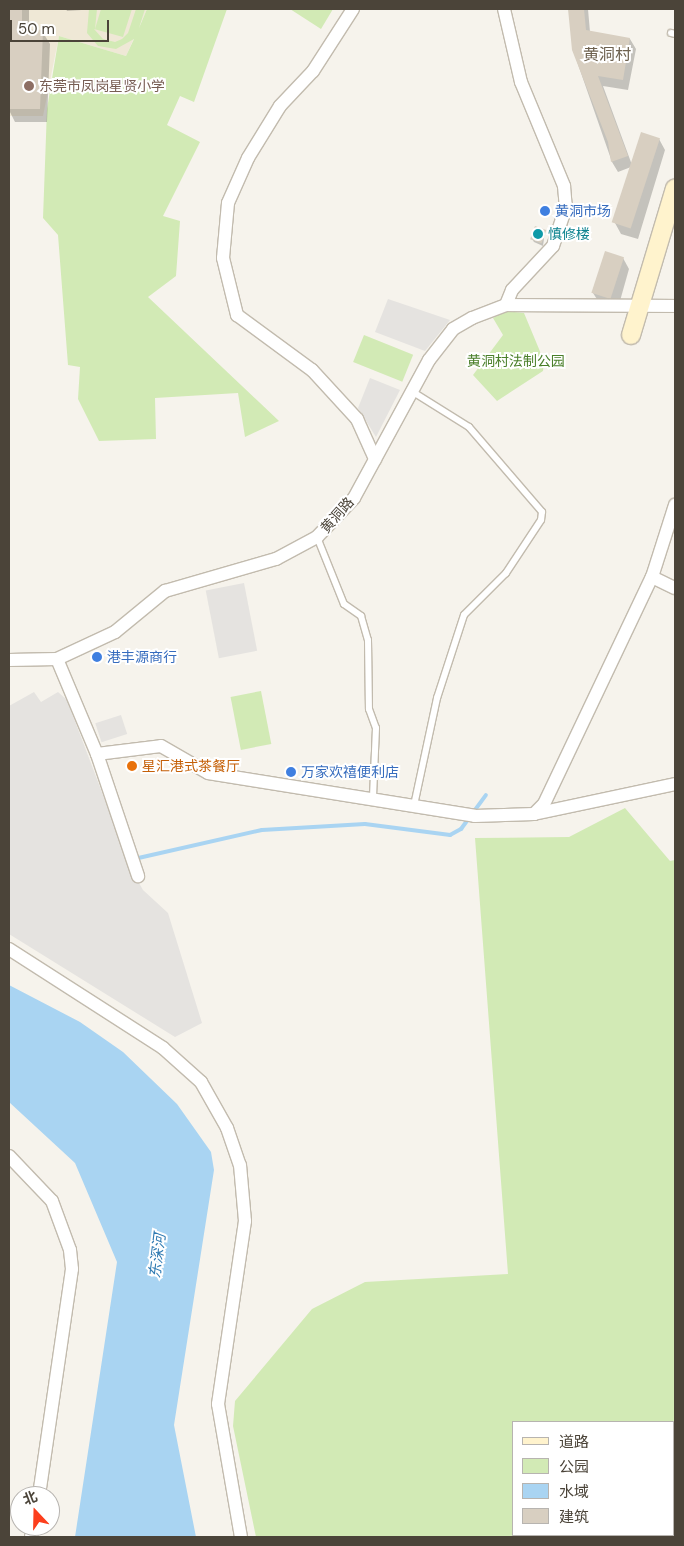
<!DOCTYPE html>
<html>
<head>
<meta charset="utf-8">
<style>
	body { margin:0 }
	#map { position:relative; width:684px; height:1546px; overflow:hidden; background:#f6f3ec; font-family:"DM Sans","Noto Sans SC",sans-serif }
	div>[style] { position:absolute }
	.education>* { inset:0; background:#efe8d6 }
	.green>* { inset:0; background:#d2eab5; transform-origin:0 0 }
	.parking>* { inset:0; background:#e5e3e0; transform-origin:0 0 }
	.water>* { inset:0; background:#a9d4f2 }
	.shadow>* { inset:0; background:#0003 }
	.stream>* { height:4px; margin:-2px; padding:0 2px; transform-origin:2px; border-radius:2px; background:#a9d4f2 }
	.building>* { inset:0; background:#d8cfc1; transform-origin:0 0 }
	.roads { filter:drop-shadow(1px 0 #c2bbae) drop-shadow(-1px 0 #c2bbae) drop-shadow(0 1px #c2bbae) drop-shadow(0 -1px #c2bbae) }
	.lane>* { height:6px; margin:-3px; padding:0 3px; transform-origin:3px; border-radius:3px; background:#fff }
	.street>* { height:12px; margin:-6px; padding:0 6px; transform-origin:6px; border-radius:6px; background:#fff }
	.secondary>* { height:18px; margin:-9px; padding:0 9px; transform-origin:9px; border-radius:9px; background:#fff3cd }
	.dots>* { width:14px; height:14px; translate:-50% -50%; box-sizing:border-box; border:2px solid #fff; border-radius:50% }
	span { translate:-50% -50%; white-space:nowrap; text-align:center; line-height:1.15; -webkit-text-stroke:4px #fff; paint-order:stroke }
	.education-label { font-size:14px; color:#785e54 }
	.left { translate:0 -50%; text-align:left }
	.shop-label { font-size:14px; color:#366cbe }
	.culture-label { font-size:14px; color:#0d838f }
	.park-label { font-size:14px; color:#4a7f2a }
	.street-label { font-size:14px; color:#4b4439 }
	.food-label { font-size:14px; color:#c56008 }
	.water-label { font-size:15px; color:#2e7ab2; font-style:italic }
	.quarter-label { font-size:16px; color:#6e6250 }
	.frame { position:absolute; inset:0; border:10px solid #4b4439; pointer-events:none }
	.legend { position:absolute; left:512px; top:1421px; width:162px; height:115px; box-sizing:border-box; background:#fff; border:1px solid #b7b4b0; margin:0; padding:6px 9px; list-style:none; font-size:15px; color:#4b4439 }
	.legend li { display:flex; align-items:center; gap:10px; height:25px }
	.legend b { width:25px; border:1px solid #b7b4b0 }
	.north { position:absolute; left:10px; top:1486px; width:50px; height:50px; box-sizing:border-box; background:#fff; border:1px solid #b7b4b0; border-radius:50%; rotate:339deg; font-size:14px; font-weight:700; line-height:20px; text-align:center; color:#4b4439 }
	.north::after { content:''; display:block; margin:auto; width:18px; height:22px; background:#fc3f1d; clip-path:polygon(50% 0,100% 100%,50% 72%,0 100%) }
	.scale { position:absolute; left:10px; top:20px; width:99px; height:22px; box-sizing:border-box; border:2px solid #4b4439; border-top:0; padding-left:6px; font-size:15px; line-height:18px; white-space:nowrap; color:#4b4439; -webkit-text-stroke:4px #fff; paint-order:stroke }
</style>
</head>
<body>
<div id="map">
	<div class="education">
		<div style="clip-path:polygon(9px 9px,147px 9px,126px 56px,59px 36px,43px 116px,9px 116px)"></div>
	</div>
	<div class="green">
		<div style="clip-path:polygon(89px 9px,97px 9px,95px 29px,101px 9px,132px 9px,123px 37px,94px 29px,103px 39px,115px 42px,122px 39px,128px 33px,136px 9px,145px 9px,139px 28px,147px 9px,227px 9px,194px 102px,180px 96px,167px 125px,200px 142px,163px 216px,180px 221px,176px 276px,148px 297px,279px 421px,245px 437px,238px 393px,155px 398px,156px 439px,99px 441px,78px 399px,80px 367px,68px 365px,58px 235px,43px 218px,47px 109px,59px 36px,126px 56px,134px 39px,116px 49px,98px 46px,87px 33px)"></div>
		<div style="clip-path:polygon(290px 9px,333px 9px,321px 29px)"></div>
		<div style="clip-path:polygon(505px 311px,524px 313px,544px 361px,543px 371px,497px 401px,473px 375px,503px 335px,493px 318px)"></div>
		<div style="left:364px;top:335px;width:53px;height:29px;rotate:22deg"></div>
		<div style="left:261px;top:691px;width:54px;height:31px;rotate:79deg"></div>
		<div style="clip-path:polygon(evenodd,625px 808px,670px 861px,675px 860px,675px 1537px,256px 1537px,233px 1426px,235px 1401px,312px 1309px,365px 1282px,508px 1274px,475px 838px,569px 837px,625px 808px,673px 1422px,673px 1535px,513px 1535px,513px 1422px,673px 1422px)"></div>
	</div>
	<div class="parking">
		<div style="clip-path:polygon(388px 299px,450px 320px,425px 351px,375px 332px)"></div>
		<div style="clip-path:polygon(370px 378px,400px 390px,376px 437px,358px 408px)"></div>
		<div style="left:244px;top:583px;width:69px;height:39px;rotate:79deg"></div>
		<div style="clip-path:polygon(34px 692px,41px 702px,58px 692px,67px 700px,131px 869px,143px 890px,168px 913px,202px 1023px,175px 1037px,9px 934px,9px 706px)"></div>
		<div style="left:121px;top:715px;width:20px;height:27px;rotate:72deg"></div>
	</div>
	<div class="water">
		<div style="clip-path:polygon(9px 985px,80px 1022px,123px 1052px,177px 1104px,211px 1152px,214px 1170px,174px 1425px,196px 1537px,75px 1537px,117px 1262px,75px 1163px,9px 1102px)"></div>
	</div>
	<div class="shadow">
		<div style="clip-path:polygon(9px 9px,29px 9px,29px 31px,42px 31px,50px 44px,47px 122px,15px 122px,9px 110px)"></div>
		<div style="clip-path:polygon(66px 9px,96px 9px,67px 11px)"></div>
		<div style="clip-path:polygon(569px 9px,588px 9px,590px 32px,630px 39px,636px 49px,628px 90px,603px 86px,632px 165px,659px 139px,665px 150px,638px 239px,621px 234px,615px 223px,631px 167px,618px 172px,612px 162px,573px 50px)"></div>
		<div style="clip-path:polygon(545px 231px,543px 246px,534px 242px,532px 239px)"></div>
		<div style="clip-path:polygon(623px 258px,629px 269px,618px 308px,600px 304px,593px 293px)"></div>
	</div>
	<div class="stream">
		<div style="left:134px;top:859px;width:131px;rotate:-12.8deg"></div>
		<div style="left:262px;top:830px;width:103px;rotate:-3.3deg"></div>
		<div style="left:365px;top:824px;width:86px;rotate:7.4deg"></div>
		<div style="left:450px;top:835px;width:13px;rotate:-29deg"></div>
		<div style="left:461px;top:829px;width:42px;rotate:-53.7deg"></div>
	</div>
	<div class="building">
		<div style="clip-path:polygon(9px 9px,22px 9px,22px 29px,43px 30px,40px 109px,9px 109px)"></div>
		<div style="clip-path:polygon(568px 9px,584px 9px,586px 30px,630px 38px,623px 80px,598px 76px,628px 156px,611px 162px,608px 142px,572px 50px)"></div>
		<div style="left:641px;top:132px;width:20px;height:95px;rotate:18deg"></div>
		<div style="left:535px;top:226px;width:12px;height:14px;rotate:20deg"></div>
		<div style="left:605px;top:251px;width:20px;height:44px;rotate:18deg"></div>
	</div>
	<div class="roads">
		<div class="lane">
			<div style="left:671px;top:33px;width:4px;rotate:14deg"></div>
			<div style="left:413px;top:392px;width:66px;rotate:32deg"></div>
			<div style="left:469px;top:427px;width:112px;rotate:49.3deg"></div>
			<div style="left:542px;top:512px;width:8px;rotate:97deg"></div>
			<div style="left:541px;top:520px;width:64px;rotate:123.4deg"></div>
			<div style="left:506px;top:573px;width:59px;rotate:135deg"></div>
			<div style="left:464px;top:615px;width:87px;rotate:108deg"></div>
			<div style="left:437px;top:698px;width:109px;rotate:102.1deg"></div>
			<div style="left:317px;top:537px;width:72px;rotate:68.1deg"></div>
			<div style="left:344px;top:604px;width:21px;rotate:35deg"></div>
			<div style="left:361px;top:616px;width:25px;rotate:74deg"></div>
			<div style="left:368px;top:640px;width:69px;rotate:89.2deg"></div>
			<div style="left:369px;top:709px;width:20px;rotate:70deg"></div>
			<div style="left:376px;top:728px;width:70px;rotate:92.5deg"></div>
		</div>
		<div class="street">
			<div style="left:353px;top:9px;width:74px;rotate:122.8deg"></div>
			<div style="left:313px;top:71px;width:48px;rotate:133.3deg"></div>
			<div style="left:280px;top:106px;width:61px;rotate:121.6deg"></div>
			<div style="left:248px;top:158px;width:49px;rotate:114deg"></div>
			<div style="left:228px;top:203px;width:55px;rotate:95.2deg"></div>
			<div style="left:223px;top:258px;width:59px;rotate:76.2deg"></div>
			<div style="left:237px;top:315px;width:93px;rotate:36.3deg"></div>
			<div style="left:312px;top:370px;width:67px;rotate:47.4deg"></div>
			<div style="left:357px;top:419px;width:44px;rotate:65.8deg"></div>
			<div style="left:504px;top:9px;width:75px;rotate:76.9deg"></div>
			<div style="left:521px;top:82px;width:113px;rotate:67.5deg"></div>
			<div style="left:564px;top:186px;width:21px;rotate:85deg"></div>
			<div style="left:566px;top:207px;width:41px;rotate:108.4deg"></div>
			<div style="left:553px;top:246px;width:60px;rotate:133deg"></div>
			<div style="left:512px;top:290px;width:16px;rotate:112deg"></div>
			<div style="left:652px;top:577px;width:25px;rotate:26deg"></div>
			<div style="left:57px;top:659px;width:103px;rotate:67.2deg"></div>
			<div style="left:97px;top:754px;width:129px;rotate:71.4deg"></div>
			<div style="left:9px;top:660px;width:48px;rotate:-1.2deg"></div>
			<div style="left:57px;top:659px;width:64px;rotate:-25deg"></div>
			<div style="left:115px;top:632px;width:65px;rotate:-39.4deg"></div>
			<div style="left:165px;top:591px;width:116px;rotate:-16.1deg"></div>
			<div style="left:276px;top:559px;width:47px;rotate:-28.2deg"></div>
			<div style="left:317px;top:537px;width:54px;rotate:-46.5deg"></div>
			<div style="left:354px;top:498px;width:157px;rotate:-61.5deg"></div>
			<div style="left:429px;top:360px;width:39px;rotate:-52deg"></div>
			<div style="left:453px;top:329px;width:22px;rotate:-30deg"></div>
			<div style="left:472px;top:318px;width:36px;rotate:-21deg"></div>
			<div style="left:506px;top:305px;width:169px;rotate:0.3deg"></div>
			<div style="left:97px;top:754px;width:64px;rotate:-7.1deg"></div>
			<div style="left:161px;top:746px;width:54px;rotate:29.9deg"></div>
			<div style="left:208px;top:773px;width:270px;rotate:9.1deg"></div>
			<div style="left:475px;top:816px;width:59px;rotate:-1.9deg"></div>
			<div style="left:534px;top:814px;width:144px;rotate:-12deg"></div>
			<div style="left:534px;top:814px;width:14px;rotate:-45deg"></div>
			<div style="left:544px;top:804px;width:251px;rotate:-64.6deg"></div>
			<div style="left:652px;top:577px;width:76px;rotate:-72.3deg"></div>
			<div style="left:9px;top:949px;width:183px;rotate:32.7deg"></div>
			<div style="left:163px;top:1048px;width:51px;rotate:41.8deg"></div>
			<div style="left:201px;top:1082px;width:53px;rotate:60.5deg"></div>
			<div style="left:227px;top:1128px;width:39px;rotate:71deg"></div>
			<div style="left:240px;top:1165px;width:56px;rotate:84.9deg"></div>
			<div style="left:245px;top:1221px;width:185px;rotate:98.4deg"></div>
			<div style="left:218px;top:1404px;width:135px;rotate:80.2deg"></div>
			<div style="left:9px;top:1156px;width:62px;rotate:46.3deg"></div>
			<div style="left:52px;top:1201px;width:52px;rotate:69.8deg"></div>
			<div style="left:70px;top:1250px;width:19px;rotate:84deg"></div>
			<div style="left:72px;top:1269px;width:229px;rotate:98.3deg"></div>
			<div style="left:31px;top:1537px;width:11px;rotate:-80deg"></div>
		</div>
		<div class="secondary">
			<div style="left:631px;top:335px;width:153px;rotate:-73.3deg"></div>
		</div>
	</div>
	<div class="dots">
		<div style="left:29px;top:86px;background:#8d6e63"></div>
		<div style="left:545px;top:211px;background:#3f7fe0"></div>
		<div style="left:538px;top:234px;background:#0f9aa8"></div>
		<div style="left:97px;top:657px;background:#3f7fe0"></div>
		<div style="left:132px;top:766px;background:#e8710a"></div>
		<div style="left:291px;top:772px;background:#3f7fe0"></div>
	</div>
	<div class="education-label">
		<span class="left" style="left:39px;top:86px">东莞市凤岗星贤小学</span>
	</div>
	<div class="shop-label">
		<span class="left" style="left:555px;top:211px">黄洞市场</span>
		<span class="left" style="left:107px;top:657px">港丰源商行</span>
		<span class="left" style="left:301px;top:772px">万家欢禧便利店</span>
	</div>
	<div class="culture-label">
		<span class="left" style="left:548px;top:234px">慎修楼</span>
	</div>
	<div class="park-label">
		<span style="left:516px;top:361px">黄洞村法制公园</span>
	</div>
	<div class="street-label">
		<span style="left:337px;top:515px;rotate:-48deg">黄洞路</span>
	</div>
	<div class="food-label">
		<span class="left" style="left:142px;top:766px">星汇港式茶餐厅</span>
	</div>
	<div class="water-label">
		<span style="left:158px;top:1256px;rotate:-83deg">东深河</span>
	</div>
	<div class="quarter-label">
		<span style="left:607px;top:55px">黄洞村</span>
	</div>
	<div class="frame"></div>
	<ul class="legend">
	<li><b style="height:6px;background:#fff3cd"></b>道路</li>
	<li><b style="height:14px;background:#d2eab5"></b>公园</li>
	<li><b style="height:14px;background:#a9d4f2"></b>水域</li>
	<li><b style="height:14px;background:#d8cfc1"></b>建筑</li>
	</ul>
	<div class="north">北</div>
	<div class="scale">50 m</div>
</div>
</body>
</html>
